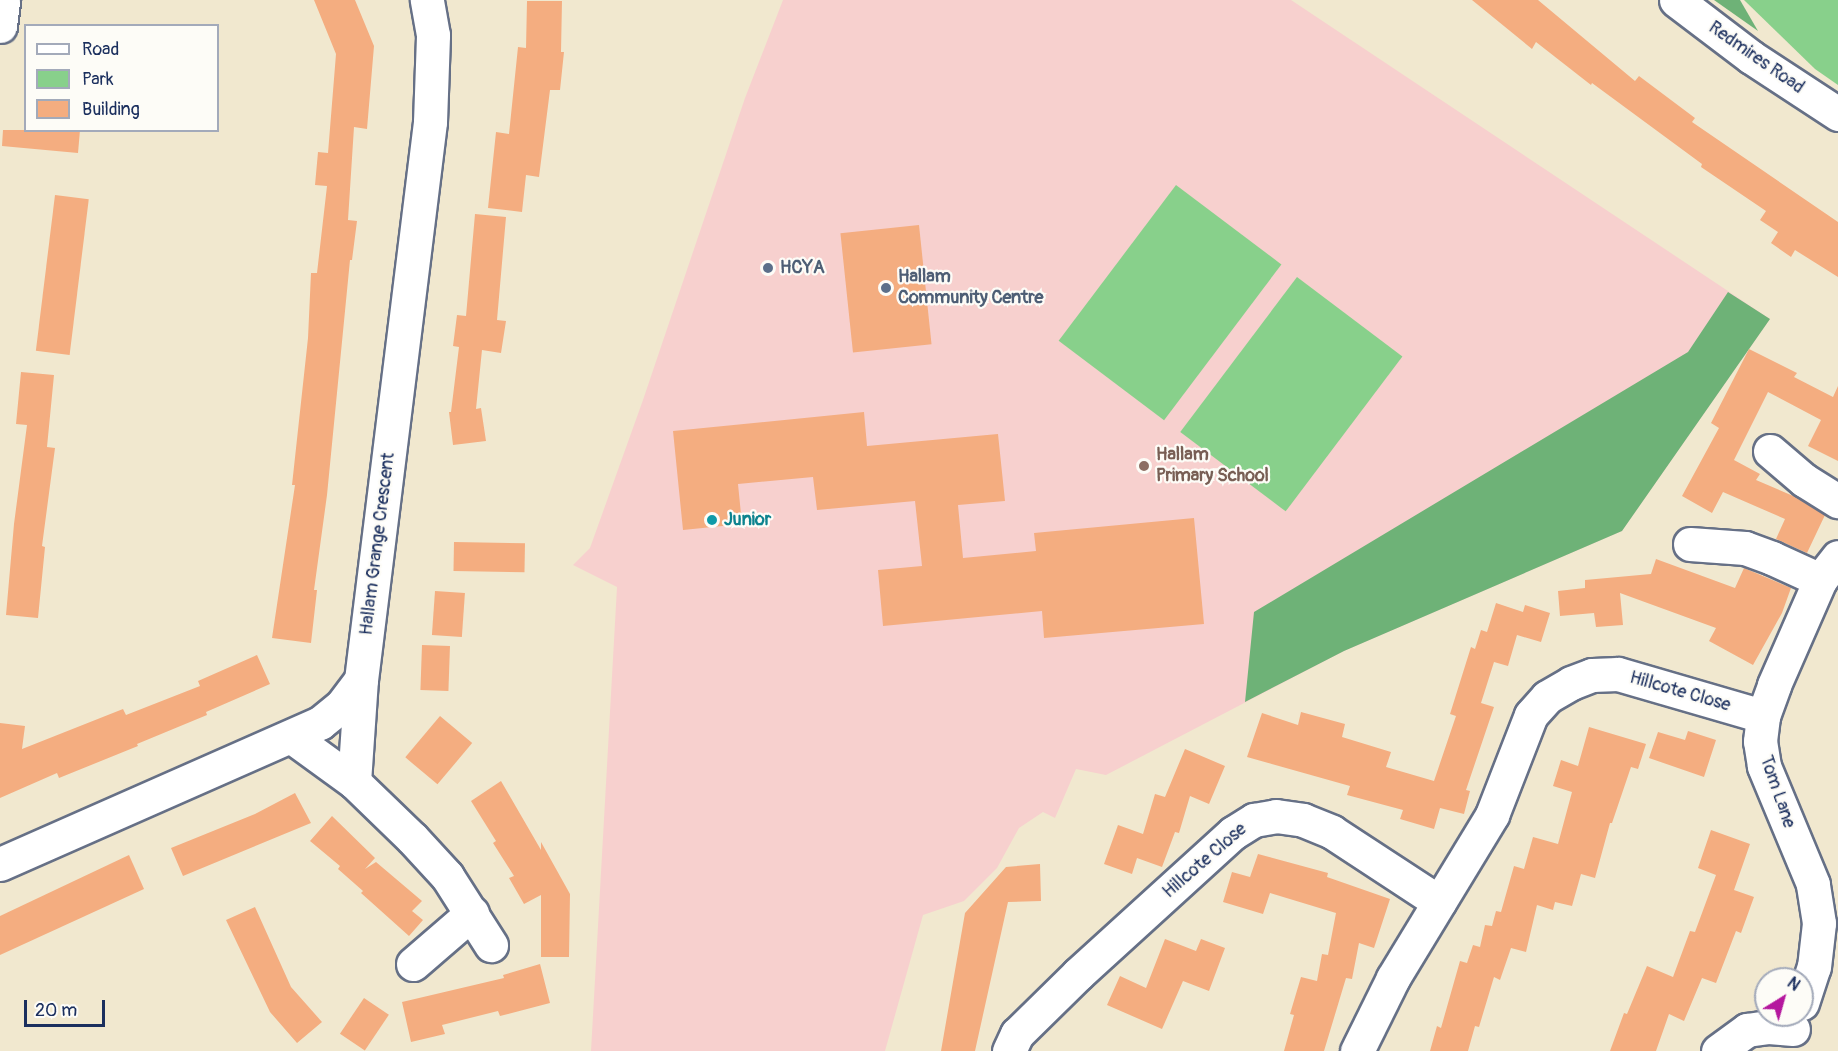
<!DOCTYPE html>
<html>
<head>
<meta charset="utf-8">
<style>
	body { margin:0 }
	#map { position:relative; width:1838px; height:1051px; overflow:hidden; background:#f1e8cf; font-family:Pangolin,sans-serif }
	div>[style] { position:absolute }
	.built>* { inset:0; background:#f7d0ce }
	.green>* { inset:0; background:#88d08b; transform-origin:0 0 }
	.forest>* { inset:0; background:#6eb277 }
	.building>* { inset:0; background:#f4ad80; transform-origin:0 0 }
	.roads { filter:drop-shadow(2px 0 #667086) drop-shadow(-2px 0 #667086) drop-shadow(0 2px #667086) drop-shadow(0 -2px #667086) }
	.minor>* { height:33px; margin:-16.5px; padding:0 16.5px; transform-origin:16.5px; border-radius:16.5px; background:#fff }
	.dots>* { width:16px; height:16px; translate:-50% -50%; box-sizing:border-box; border:3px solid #fdfcf7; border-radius:50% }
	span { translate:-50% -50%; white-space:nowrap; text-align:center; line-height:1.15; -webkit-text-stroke:4.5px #fdfcf7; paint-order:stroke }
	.street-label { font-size:18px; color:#1b2f5e }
	.service-label { font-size:18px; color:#4e5e75; font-weight:700 }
	.left { translate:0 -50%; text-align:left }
	.education-label { font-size:18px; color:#785e54; font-weight:700 }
	.culture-label { font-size:18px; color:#0d838f; font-weight:700 }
	.legend { position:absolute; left:24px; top:24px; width:195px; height:108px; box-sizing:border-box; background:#fdfcf7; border:2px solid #a3aaba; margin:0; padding:8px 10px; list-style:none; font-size:18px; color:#1b2f5e }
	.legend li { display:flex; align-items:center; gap:12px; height:30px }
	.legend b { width:30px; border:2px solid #a3aaba }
	.north { position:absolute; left:1754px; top:967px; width:60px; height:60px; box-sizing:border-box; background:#fdfcf7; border:2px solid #a3aaba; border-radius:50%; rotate:37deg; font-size:16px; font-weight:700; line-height:24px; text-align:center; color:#1b2f5e }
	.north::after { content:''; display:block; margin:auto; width:21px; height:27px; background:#b5179e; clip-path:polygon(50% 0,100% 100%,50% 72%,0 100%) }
	.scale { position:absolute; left:24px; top:1000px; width:81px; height:27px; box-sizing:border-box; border:3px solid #1b2f5e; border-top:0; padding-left:8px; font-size:18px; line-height:21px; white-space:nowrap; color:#1b2f5e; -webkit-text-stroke:4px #fdfcf7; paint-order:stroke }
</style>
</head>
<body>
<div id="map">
	<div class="built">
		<div style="clip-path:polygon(783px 0,1291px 0,1770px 319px,1622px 531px,1344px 651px,1106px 775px,1076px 769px,1055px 818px,1043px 812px,1019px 828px,997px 868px,964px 901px,923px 915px,885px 1051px,591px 1051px,617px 587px,573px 565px,590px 548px,643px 400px,745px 98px)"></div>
	</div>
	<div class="green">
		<div style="clip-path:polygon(1744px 0,1838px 0,1838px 85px,1815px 69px)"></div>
		<div style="left:1176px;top:185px;width:132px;height:195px;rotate:37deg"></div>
		<div style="left:1297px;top:277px;width:132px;height:194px;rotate:37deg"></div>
	</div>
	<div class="forest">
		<div style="clip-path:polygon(1714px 0,1740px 0,1758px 31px)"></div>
		<div style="clip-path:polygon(1728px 292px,1770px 319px,1622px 531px,1344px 651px,1245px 702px,1254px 612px,1688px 352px)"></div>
	</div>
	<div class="building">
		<div style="clip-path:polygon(314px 0,355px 0,374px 46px,367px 129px,354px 127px,348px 220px,357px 221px,352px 260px,350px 260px,327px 495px,314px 590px,317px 590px,311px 643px,272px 638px,295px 485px,292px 485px,308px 338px,311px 273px,317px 273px,327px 186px,315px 185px,318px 152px,328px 153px,336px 54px)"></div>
		<div style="clip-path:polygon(1472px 0,1538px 0,1635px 81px,1639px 76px,1695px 118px,1692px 122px,1838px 222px,1838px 277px,1795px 250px,1791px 257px,1771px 243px,1778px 232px,1760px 220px,1766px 211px,1701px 167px,1702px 164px,1592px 83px,1591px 85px,1536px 42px,1532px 49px)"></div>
		<div style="clip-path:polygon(527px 1px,562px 1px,561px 52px,564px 52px,560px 90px,550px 90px,539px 177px,526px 175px,522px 212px,488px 208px,496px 132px,509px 134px,518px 47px,526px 48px)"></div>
		<div style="clip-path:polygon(3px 130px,80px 130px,78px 153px,2px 146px)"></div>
		<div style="left:55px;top:195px;width:34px;height:157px;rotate:7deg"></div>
		<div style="clip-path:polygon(475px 214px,506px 217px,497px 320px,506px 321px,501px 353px,482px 350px,476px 409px,481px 408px,486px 441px,453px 445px,449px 412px,451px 412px,459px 347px,453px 346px,457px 315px,466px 316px)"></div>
		<div style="left:919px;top:225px;width:120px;height:79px;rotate:84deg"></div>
		<div style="clip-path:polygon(1749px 349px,1797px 373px,1794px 377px,1833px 397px,1838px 386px,1838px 461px,1808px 446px,1821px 420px,1768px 392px,1734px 460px,1760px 474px,1756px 480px,1798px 498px,1825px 515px,1807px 553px,1776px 539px,1785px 519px,1723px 492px,1712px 513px,1682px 496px,1719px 428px,1711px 423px)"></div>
		<div style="clip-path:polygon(21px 372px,54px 375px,47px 447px,55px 448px,42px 546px,45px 547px,38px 618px,6px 615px,14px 524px,27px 425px,16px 424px)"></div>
		<div style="clip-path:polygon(864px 412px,867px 446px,998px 434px,1005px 501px,958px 505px,963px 558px,1036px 551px,1034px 533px,1194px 518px,1204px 624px,1044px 638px,1042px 611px,883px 626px,878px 570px,922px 566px,915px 501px,817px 510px,813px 477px,738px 484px,742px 524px,683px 530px,673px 431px)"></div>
		<div style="left:454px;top:542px;width:71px;height:29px;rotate:1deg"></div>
		<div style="clip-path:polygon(1656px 559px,1735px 588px,1744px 568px,1791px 588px,1782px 613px,1753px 665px,1709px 641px,1716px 628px,1620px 593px,1623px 625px,1596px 627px,1594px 613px,1560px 616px,1558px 591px,1585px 588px,1585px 580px,1651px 574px)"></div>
		<div style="left:435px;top:591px;width:30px;height:44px;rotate:4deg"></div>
		<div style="clip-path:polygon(1496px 603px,1523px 612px,1525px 605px,1550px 613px,1541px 642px,1517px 635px,1508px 666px,1494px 662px,1481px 703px,1494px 707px,1466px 790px,1470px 791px,1464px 814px,1440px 808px,1434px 829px,1400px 819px,1403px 810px,1347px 795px,1350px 786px,1247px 757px,1262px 713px,1298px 725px,1301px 712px,1345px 724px,1342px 737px,1391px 752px,1386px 767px,1434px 781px,1456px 716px,1450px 714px,1471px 647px,1475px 649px,1481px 630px,1487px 632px)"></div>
		<div style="left:422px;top:645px;width:28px;height:45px;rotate:2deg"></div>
		<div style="clip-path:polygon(257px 655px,270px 684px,206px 712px,207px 715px,137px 744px,138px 746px,59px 778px,57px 773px,0 798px,0 723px,25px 726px,22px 749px,123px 709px,126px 715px,200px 686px,198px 681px)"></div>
		<div style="left:440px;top:716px;width:42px;height:54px;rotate:40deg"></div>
		<div style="clip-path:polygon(1589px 727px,1646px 744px,1638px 769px,1631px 767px,1612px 823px,1610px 823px,1595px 878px,1581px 874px,1572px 906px,1555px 902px,1553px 910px,1537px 905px,1526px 952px,1511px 948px,1500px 980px,1494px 977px,1479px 1027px,1475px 1026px,1468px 1051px,1430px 1051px,1437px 1026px,1441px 1028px,1460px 961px,1467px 963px,1473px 945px,1480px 947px,1485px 925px,1492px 926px,1496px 911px,1501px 912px,1514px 866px,1524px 869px,1533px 837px,1558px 844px,1572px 792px,1553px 786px,1561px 760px,1578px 766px)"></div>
		<div style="clip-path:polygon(1688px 731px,1716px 740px,1704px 777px,1649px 758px,1658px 732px,1685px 740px)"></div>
		<div style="clip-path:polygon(1185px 749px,1225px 766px,1209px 804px,1190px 796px,1179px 833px,1175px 832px,1162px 867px,1137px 858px,1132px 874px,1104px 864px,1118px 825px,1143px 834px,1155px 794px,1165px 797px)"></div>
		<div style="clip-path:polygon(501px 781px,541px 850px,541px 842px,570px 894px,569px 957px,541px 957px,541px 895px,524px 904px,509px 878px,514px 876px,493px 843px,496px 841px,471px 801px)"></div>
		<div style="clip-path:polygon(295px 793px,311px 823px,183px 876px,171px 848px,255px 814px)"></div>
		<div style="clip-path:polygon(332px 816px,375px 858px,365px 869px,376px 862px,422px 901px,412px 911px,423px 920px,409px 936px,361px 893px,363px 891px,338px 869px,340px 866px,310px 841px)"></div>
		<div style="clip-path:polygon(1711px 830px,1750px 844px,1734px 890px,1754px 897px,1741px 933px,1736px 931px,1716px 983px,1702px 978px,1684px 1021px,1669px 1014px,1656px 1051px,1610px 1051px,1624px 1013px,1627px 1014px,1647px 966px,1673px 977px,1690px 931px,1695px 932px,1716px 875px,1698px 868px)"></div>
		<div style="clip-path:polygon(1258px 854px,1328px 873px,1327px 877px,1390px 899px,1374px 948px,1359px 943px,1352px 979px,1346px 978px,1324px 1051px,1284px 1051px,1294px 1015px,1290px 1014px,1301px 977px,1317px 981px,1322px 954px,1328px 955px,1336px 913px,1270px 893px,1263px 914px,1223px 902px,1232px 872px,1250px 877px)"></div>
		<div style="clip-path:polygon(129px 855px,144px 889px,0 955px,0 916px)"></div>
		<div style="clip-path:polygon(1040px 864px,1041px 901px,1008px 902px,975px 1051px,941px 1051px,965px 913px,1006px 867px)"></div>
		<div style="clip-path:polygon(255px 907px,291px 987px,322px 1022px,297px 1043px,270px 1012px,226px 920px)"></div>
		<div style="clip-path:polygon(1165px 939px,1196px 951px,1201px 939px,1225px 948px,1209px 991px,1183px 981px,1162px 1029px,1107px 1005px,1120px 976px,1146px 988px)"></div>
		<div style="clip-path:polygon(540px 964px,550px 1003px,500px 1016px,498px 1011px,442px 1025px,445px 1034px,411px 1042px,402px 1002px,504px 978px,503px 975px)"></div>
		<div style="left:364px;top:998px;width:30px;height:43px;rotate:34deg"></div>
	</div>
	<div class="roads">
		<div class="minor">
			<div style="left:1676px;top:0;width:94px;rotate:37.2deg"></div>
			<div style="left:1751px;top:57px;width:104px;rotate:33.2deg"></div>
			<div style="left:0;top:26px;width:26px;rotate:-83deg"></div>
			<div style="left:1770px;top:451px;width:45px;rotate:40.5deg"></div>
			<div style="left:1804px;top:480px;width:40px;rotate:32deg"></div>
			<div style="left:1690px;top:544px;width:55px;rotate:4.2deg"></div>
			<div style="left:1745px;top:548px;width:29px;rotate:20deg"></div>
			<div style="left:1772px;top:558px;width:53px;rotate:24.6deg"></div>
			<div style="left:292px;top:737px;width:77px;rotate:36deg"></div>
			<div style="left:354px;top:782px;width:81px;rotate:44deg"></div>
			<div style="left:412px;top:838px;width:52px;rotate:47.4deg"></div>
			<div style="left:447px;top:876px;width:82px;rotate:57.5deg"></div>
			<div style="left:354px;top:782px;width:102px;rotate:-86.1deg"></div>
			<div style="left:0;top:864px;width:350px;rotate:-23.8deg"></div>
			<div style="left:320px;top:723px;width:28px;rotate:-39deg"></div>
			<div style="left:342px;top:705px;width:31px;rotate:-53deg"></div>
			<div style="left:361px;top:680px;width:562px;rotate:-82.95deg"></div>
			<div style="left:430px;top:122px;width:87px;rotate:-88deg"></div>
			<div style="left:433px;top:35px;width:36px;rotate:-100deg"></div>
			<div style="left:413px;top:964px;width:78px;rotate:-40.8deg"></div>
			<div style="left:1802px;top:1003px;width:38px;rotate:-72deg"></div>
			<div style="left:1814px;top:967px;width:44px;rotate:-83.5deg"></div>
			<div style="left:1819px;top:923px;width:39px;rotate:-99deg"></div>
			<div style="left:1813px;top:884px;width:128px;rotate:-112.6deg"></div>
			<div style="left:1764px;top:766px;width:25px;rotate:-99deg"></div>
			<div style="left:1760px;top:741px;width:25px;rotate:-83deg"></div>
			<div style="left:1763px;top:716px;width:33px;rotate:-70deg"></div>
			<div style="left:1774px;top:685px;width:115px;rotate:-66.3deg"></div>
			<div style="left:1820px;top:580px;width:29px;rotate:-52deg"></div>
			<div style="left:1009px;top:1051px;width:19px;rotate:-65deg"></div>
			<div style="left:1017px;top:1034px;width:86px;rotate:-44.5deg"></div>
			<div style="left:1078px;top:974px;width:210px;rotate:-42.3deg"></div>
			<div style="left:1233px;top:833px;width:25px;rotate:-32deg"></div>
			<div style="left:1254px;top:820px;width:22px;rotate:-10deg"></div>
			<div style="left:1276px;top:816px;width:27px;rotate:8deg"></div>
			<div style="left:1303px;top:820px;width:31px;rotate:22deg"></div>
			<div style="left:1332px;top:832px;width:128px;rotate:33.2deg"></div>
			<div style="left:1357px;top:1051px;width:81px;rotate:-63.7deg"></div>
			<div style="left:1393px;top:978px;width:191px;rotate:-58.7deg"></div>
			<div style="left:1492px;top:815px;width:107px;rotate:-68.7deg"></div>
			<div style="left:1531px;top:715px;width:24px;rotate:-48deg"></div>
			<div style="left:1547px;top:697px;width:28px;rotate:-30deg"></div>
			<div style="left:1571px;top:683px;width:22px;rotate:-21deg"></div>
			<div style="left:1592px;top:675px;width:26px;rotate:-2deg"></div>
			<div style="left:1618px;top:674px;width:151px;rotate:16.2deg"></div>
			<div style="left:1718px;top:1051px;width:36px;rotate:-36deg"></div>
			<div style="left:1747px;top:1030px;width:22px;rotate:-8deg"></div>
			<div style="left:1769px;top:1027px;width:24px;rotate:5deg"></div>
		</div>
	</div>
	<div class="dots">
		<div style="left:768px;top:268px;background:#5c6f8a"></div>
		<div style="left:886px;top:288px;background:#5c6f8a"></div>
		<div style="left:1144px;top:466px;background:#8d6e63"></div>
		<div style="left:712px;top:520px;background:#0f9aa8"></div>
	</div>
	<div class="street-label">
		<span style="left:1756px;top:58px;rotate:35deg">Redmires Road</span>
		<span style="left:378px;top:544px;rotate:-83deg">Hallam Grange Crescent</span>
		<span style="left:1680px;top:692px;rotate:16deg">Hillcote Close</span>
		<span style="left:1777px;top:792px;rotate:71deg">Tom Lane</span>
		<span style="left:1205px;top:861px;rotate:-41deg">Hillcote Close</span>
	</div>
	<div class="service-label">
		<span class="left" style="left:780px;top:268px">HCYA</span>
		<span class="left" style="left:898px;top:288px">Hallam<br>Community Centre</span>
	</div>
	<div class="education-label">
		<span class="left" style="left:1156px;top:466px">Hallam<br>Primary School</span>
	</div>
	<div class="culture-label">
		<span class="left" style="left:724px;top:520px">Junior</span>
	</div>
	<ul class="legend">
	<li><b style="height:8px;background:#fff"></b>Road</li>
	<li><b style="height:16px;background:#88d08b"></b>Park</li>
	<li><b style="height:16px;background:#f4ad80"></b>Building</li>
	</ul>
	<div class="north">N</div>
	<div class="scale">20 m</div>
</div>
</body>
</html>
